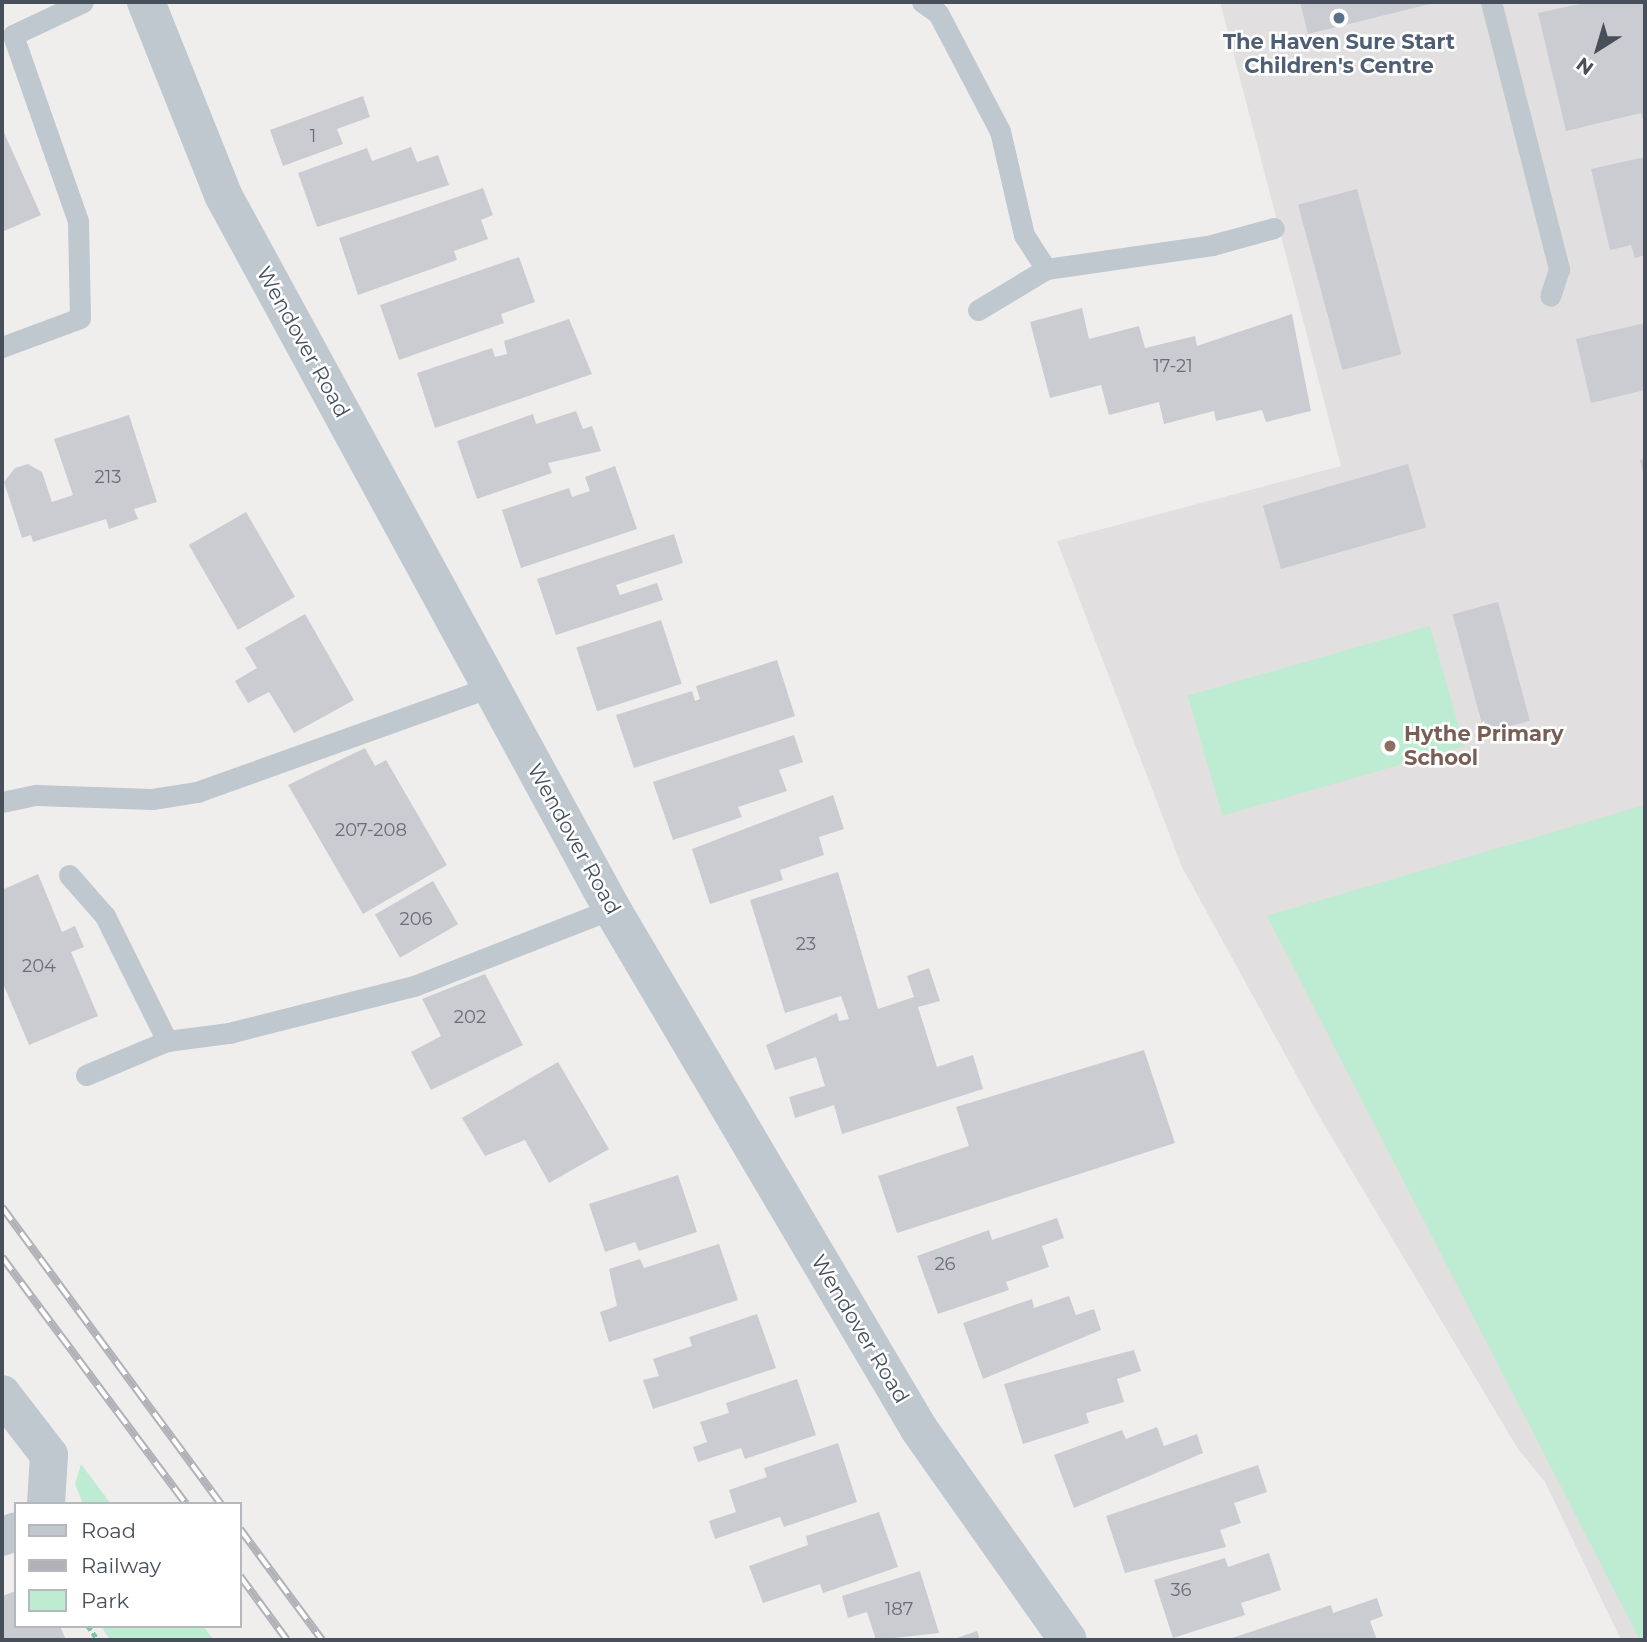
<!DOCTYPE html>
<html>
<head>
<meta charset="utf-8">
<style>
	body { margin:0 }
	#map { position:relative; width:1647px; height:1642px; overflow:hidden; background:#f0eeed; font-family:Montserrat,sans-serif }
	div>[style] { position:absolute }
	.education>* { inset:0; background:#e1dfdf }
	.green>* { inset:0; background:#bdecd2; transform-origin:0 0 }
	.building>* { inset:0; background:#caccd2; transform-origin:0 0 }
	.path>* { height:4.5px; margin-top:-2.25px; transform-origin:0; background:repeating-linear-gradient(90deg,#77c9a5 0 5px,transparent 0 8.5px) }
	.lane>* { height:21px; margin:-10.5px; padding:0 10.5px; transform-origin:10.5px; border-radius:10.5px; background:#bfc7cf }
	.street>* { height:38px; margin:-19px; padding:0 19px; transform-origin:19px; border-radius:19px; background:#bfc7cf }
	.rail>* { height:8px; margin-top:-4px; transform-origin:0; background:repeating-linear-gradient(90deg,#fff 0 16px,#b0b2b8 0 32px); box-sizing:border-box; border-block:2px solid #b0b2b8 }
	.dots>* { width:19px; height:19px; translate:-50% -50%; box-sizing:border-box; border:4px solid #fff; border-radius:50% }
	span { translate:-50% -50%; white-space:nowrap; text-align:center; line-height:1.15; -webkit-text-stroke:5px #fff; paint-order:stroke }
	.number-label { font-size:18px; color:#686f78 }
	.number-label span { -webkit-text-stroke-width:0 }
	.service-label { font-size:21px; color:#4e5e75; font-weight:700 }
	.street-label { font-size:21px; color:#47505a }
	.education-label { font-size:21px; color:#785e54; font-weight:700 }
	.left { translate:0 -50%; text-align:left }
	.frame { position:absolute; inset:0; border:4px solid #47505a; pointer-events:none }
	.legend { position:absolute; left:14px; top:1502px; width:228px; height:126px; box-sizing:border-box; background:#fff; border:2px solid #b5b9bd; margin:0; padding:9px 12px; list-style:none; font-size:21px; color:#47505a }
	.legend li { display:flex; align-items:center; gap:14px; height:35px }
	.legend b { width:35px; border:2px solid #b5b9bd }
	.north { position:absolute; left:1563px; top:14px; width:70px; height:70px; -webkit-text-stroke:5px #fff; paint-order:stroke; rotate:217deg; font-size:19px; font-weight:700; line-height:28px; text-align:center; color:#47505a }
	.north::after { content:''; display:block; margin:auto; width:24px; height:32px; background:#47505a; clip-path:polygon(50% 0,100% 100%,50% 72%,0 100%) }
</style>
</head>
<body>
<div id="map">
	<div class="education">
		<div style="clip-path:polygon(1220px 2px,1645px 2px,1645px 1640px,1621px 1640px,1545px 1482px,1518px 1449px,1319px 1116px,1182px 867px,1057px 541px,1341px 466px)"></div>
	</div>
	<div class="green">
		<div style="left:1430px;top:626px;width:125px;height:252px;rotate:74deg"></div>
		<div style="clip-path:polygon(1645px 805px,1645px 1640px,1640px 1640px,1267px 916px)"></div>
		<div style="clip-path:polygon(81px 1464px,111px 1504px,83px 1504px,75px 1484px)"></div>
		<div style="clip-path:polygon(101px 1626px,203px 1626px,214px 1640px,110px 1640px)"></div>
	</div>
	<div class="building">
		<div style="clip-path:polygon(1300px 2px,1434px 2px,1434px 3px,1308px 34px)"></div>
		<div style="clip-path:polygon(1589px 2px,1645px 2px,1645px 126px,1641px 113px,1566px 131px,1538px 13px)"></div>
		<div style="clip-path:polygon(363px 96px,370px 117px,337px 129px,343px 144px,283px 166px,270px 130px)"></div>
		<div style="clip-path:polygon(2px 128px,41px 215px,2px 232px)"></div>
		<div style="clip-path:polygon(411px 147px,417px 162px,438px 155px,449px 185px,317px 227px,298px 173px,367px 148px,372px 161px)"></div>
		<div style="clip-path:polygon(1645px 157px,1645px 255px,1635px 258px,1631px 245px,1610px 250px,1591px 169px)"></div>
		<div style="clip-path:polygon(483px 188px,493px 215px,481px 220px,488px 239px,454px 251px,457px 260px,358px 295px,339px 238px)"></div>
		<div style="left:1357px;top:189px;width:171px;height:61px;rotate:75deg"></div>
		<div style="clip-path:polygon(519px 257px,535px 302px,501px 314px,504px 323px,399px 360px,380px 305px)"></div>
		<div style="clip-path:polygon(1082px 308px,1089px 339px,1139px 326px,1145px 348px,1195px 336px,1197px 346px,1292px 314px,1311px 411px,1266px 422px,1262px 410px,1216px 421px,1214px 411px,1164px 424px,1159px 402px,1109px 415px,1101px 385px,1050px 398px,1030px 322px)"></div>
		<div style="clip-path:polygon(569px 319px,592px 374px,435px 428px,417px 373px,492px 348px,495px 357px,507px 354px,504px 341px)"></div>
		<div style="clip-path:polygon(1645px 323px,1645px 390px,1591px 403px,1576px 339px)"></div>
		<div style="clip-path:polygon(576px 411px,583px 429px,592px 426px,601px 451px,548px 463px,552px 473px,477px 499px,457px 441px,533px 414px,536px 424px)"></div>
		<div style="clip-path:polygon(129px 415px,157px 502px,134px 509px,138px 519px,109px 529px,106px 519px,33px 542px,31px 535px,22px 538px,4px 482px,15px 468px,28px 464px,42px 472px,52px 502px,73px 495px,54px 439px)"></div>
		<div style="clip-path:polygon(1645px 459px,1645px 478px,1644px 478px,1640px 460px)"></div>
		<div style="left:1408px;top:464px;width:66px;height:151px;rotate:74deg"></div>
		<div style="clip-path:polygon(615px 466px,637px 529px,521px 568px,502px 510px,569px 488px,572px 497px,590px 491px,585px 477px)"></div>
		<div style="left:246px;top:512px;width:98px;height:66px;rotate:60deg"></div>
		<div style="clip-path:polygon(674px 534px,683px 563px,616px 585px,620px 595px,657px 583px,663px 600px,556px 635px,537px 579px)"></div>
		<div style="left:1498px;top:602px;width:123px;height:47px;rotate:75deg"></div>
		<div style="clip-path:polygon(305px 614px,354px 700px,294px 733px,269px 692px,248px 703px,235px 681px,257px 668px,245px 648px)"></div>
		<div style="left:661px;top:620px;width:67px;height:89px;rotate:72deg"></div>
		<div style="clip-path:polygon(777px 660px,795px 716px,634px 768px,616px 715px,692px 691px,695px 701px,700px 699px,696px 686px)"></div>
		<div style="clip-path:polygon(794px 735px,803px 762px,779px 770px,787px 791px,738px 807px,742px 817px,673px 840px,653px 782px)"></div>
		<div style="clip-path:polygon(365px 748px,375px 766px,386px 760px,447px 865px,363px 914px,288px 785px)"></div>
		<div style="clip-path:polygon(833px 795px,844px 829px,819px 837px,824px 855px,780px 870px,783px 880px,710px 904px,692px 849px)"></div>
		<div style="clip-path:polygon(838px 872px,878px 1009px,914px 997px,907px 976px,929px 968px,940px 1001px,918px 1007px,937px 1067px,973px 1055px,983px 1089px,842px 1134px,834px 1105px,795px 1118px,789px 1097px,825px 1086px,816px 1057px,775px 1070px,766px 1045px,837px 1013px,839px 1021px,849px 1019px,841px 996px,785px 1013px,750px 900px)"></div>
		<div style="clip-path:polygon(38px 874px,62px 932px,75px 926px,84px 947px,71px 952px,98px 1016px,29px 1045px,2px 981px,2px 890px)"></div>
		<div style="left:433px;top:881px;width:50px;height:67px;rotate:60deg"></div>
		<div style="clip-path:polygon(485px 974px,523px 1045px,431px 1090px,411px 1052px,441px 1036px,422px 999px)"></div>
		<div style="clip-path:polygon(1144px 1050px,1175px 1143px,897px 1233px,878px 1176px,969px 1146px,956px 1107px)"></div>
		<div style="clip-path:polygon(558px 1062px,609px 1149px,549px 1183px,525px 1140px,485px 1156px,462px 1118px)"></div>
		<div style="clip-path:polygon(678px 1175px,697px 1232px,639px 1251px,635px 1242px,605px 1252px,589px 1204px)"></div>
		<div style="clip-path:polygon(1057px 1218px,1064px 1238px,1042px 1246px,1049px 1267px,1006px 1282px,1009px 1290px,938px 1314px,917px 1256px,989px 1230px,992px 1240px)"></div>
		<div style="clip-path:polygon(719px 1244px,738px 1300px,609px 1342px,600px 1312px,617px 1306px,609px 1269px,640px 1259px,644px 1268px)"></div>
		<div style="clip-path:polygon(1069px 1296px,1076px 1315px,1094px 1309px,1101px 1330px,983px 1379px,963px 1323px,1032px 1299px,1034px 1308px)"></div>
		<div style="clip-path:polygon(757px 1314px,776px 1368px,653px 1409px,643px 1380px,659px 1376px,653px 1359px,692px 1346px,689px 1337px)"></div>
		<div style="clip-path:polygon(1134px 1350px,1141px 1371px,1117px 1379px,1124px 1402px,1086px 1413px,1089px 1423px,1023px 1444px,1004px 1384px)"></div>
		<div style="clip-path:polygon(797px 1379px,816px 1435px,745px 1459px,741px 1448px,698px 1462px,693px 1447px,707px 1442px,700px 1422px,729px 1413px,726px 1403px)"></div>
		<div style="clip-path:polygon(1157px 1427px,1164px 1446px,1197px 1434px,1203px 1453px,1074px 1508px,1054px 1455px,1122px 1430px,1126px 1439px)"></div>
		<div style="clip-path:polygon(838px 1443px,857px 1502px,784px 1527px,780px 1517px,715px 1539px,709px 1521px,736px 1512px,729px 1490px,767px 1477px,764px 1468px)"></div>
		<div style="clip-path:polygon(1258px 1465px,1267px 1492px,1234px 1503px,1241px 1523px,1220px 1530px,1226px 1547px,1125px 1573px,1106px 1516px)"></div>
		<div style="clip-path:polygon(879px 1512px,898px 1567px,823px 1593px,820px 1584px,763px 1603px,749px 1566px,808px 1545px,806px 1536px)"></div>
		<div style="clip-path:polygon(1269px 1553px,1281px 1590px,1241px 1603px,1245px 1615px,1173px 1638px,1154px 1580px,1225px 1558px,1228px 1567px)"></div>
		<div style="clip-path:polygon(920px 1571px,939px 1633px,876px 1640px,867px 1612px,848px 1618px,842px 1596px)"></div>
		<div style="clip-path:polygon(16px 1591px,16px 1626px,60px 1626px,66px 1640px,2px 1640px,2px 1596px)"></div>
		<div style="clip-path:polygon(1377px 1598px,1383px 1616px,1370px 1621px,1377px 1640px,1226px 1640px,1331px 1605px,1333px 1613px)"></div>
		<div style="clip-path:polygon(977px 1631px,980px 1640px,951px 1640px)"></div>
	</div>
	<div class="path">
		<div style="left:88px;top:1626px;width:17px;rotate:54deg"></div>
	</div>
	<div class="lane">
		<div style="left:922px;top:2px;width:19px;rotate:35deg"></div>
		<div style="left:938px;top:13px;width:133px;rotate:62.3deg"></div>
		<div style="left:1000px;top:131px;width:107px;rotate:77deg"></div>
		<div style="left:1024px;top:235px;width:40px;rotate:57.1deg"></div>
		<div style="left:1046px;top:269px;width:168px;rotate:-8.2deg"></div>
		<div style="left:1212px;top:245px;width:64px;rotate:-15.3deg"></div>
		<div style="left:1491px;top:2px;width:276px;rotate:75.7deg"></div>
		<div style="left:1559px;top:269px;width:28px;rotate:108deg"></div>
		<div style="left:978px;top:310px;width:79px;rotate:-31.1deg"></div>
		<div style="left:2px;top:347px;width:83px;rotate:-20.4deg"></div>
		<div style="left:80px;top:318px;width:97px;rotate:-91.2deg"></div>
		<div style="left:78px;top:221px;width:197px;rotate:-109.3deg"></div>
		<div style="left:13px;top:35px;width:77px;rotate:-25.2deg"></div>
		<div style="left:2px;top:802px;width:35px;rotate:-12deg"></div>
		<div style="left:36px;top:795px;width:116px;rotate:2deg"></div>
		<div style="left:152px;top:799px;width:46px;rotate:-8.8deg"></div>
		<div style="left:197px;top:792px;width:312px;rotate:-19.7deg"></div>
		<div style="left:69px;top:875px;width:55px;rotate:48.7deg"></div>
		<div style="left:105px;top:916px;width:140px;rotate:63.6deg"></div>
		<div style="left:167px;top:1041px;width:63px;rotate:-7.4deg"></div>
		<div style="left:229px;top:1033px;width:191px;rotate:-14.3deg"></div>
		<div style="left:414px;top:986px;width:212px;rotate:-21.3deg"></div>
		<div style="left:86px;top:1075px;width:88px;rotate:-22.8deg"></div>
	</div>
	<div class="street">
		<div style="left:146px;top:2px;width:208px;rotate:68.2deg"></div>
		<div style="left:223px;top:195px;width:813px;rotate:61.42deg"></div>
		<div style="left:612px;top:909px;width:604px;rotate:59.44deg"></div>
		<div style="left:919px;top:1429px;width:258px;rotate:54.8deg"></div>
		<div style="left:2px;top:1394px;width:77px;rotate:52.4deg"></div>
		<div style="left:49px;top:1455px;width:49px;rotate:93.5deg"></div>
		<div style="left:2px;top:1537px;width:15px;rotate:-23deg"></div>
	</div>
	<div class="rail">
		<div style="left:2px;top:1207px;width:369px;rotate:53.6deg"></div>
		<div style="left:2px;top:1257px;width:308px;rotate:53.3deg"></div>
		<div style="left:240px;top:1529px;width:138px;rotate:53.5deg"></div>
		<div style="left:240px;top:1576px;width:79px;rotate:53.7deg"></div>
	</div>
	<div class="dots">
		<div style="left:1339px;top:18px;background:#5c6f8a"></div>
		<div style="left:1390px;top:746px;background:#8d6e63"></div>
	</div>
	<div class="number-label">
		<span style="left:313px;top:136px">1</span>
		<span style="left:1173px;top:366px">17-21</span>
		<span style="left:108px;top:477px">213</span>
		<span style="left:371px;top:830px">207-208</span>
		<span style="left:416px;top:919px">206</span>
		<span style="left:806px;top:944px">23</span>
		<span style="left:39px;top:966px">204</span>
		<span style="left:470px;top:1017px">202</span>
		<span style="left:945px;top:1264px">26</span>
		<span style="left:1181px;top:1590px">36</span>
		<span style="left:899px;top:1609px">187</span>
	</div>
	<div class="service-label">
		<span style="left:1339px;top:54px">The Haven Sure Start<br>Children's Centre</span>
	</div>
	<div class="street-label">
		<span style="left:303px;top:342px;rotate:61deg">Wendover Road</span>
		<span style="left:574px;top:839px;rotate:61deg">Wendover Road</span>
		<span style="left:860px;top:1329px;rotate:59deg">Wendover Road</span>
	</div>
	<div class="education-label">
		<span class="left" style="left:1404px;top:746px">Hythe Primary<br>School</span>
	</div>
	<div class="frame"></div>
	<ul class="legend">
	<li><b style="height:9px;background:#bfc7cf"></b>Road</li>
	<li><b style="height:9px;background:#b0b2b8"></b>Railway</li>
	<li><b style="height:19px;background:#bdecd2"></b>Park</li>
	</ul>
	<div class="north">N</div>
</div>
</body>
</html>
